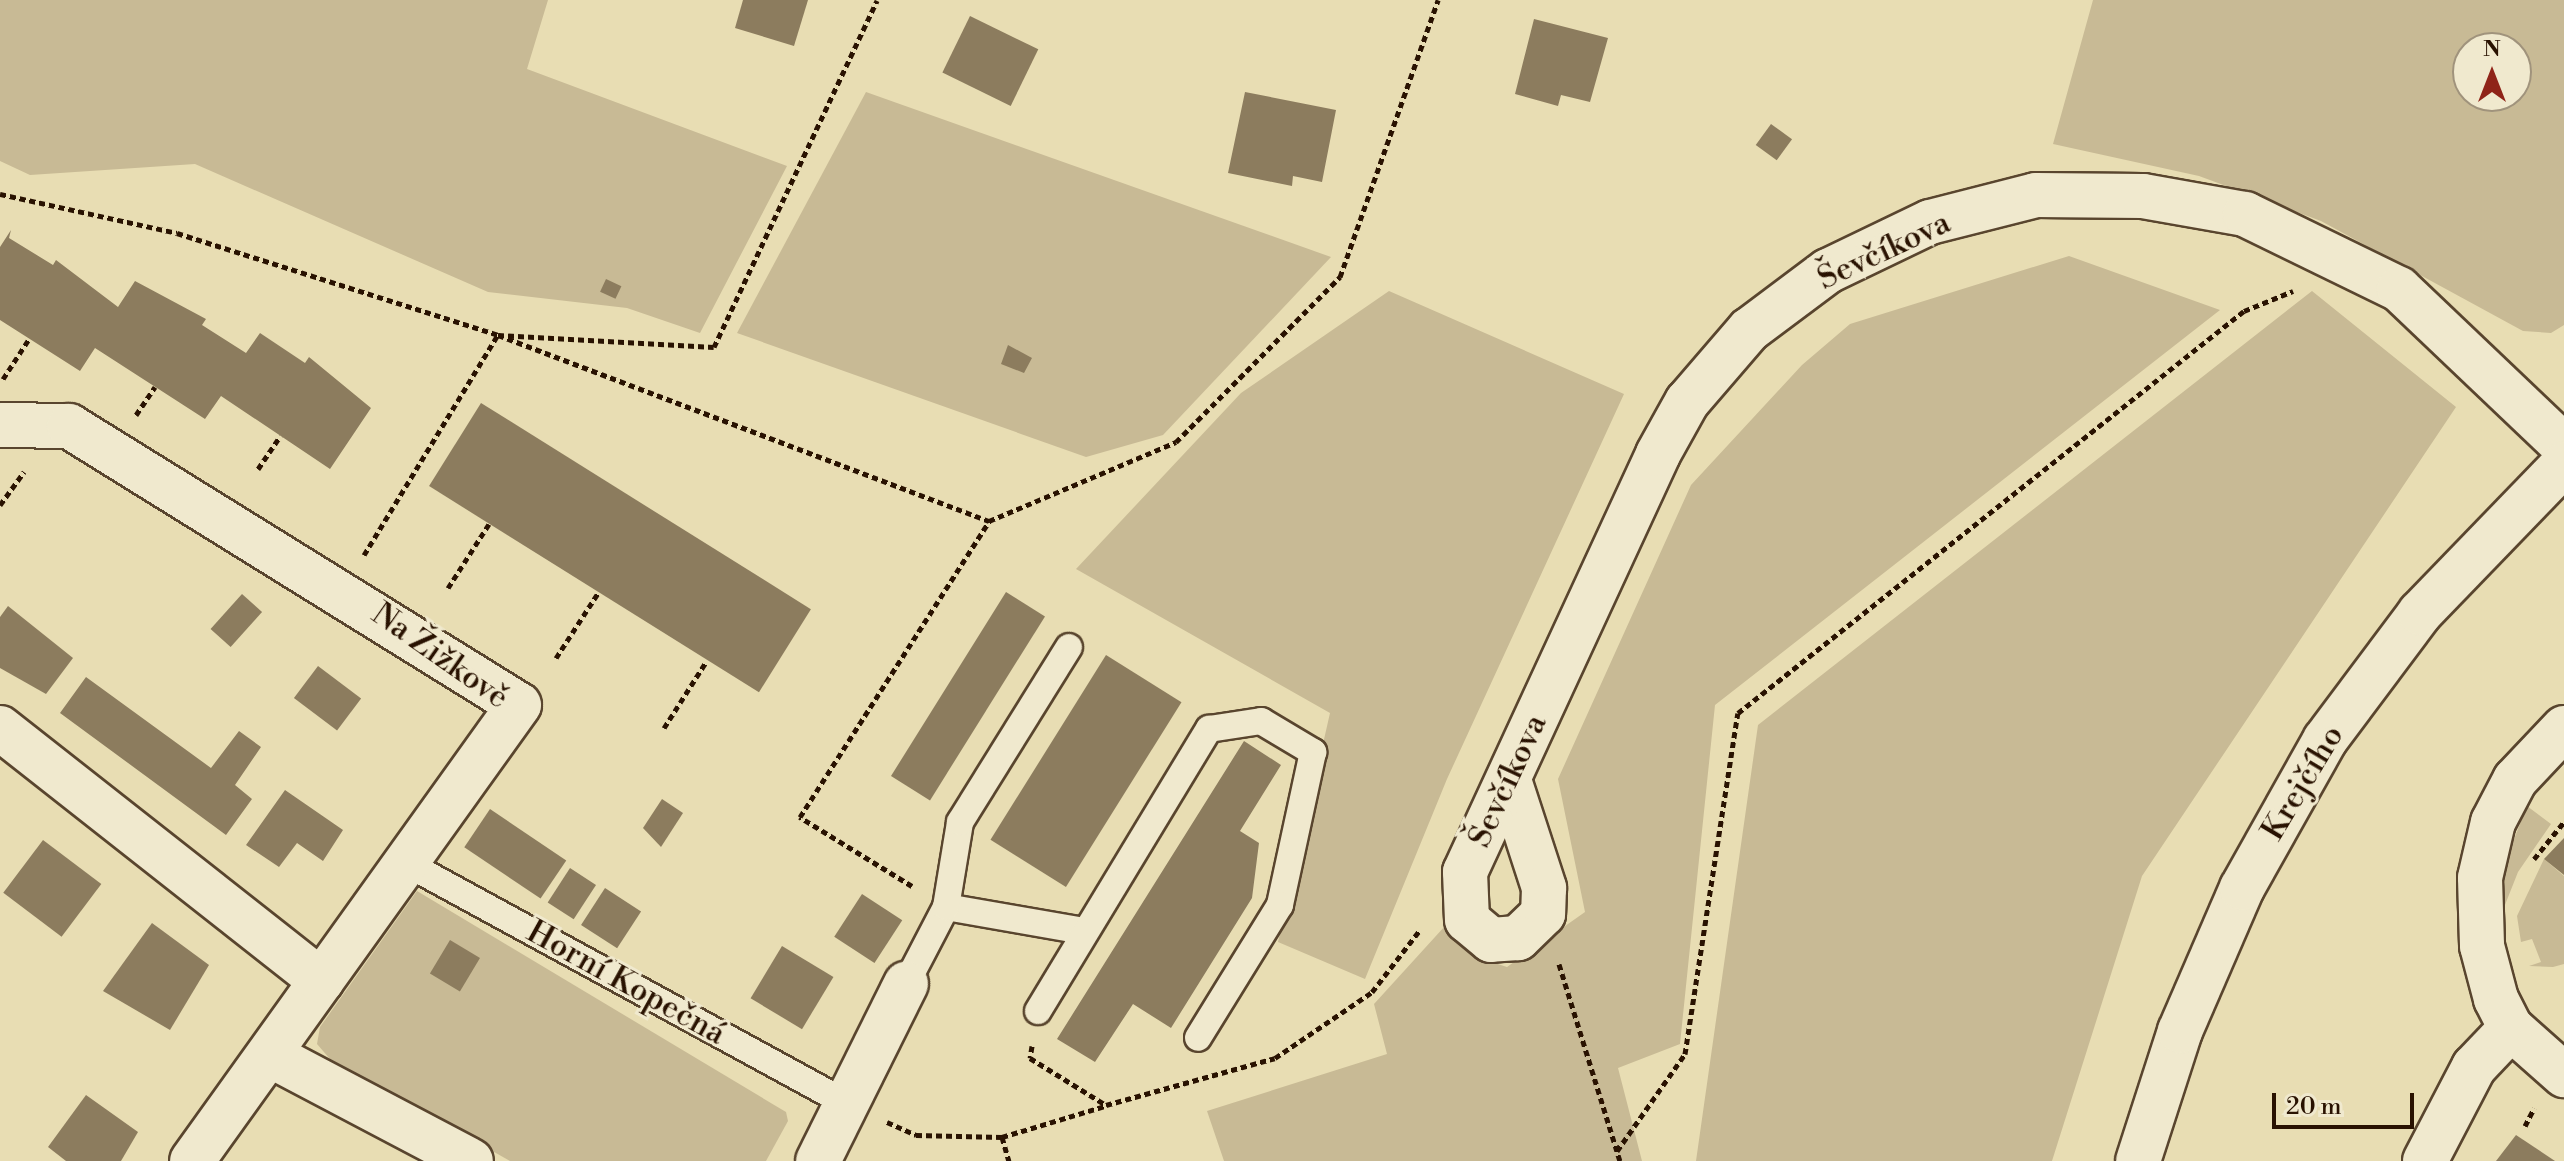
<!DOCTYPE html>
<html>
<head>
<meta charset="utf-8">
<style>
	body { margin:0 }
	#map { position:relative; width:2564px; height:1161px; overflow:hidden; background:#e8ddb3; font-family:"Libre Bodoni",serif }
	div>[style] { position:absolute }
	.green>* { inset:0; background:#c8ba95 }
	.building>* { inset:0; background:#8c7c5e; transform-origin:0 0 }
	.path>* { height:5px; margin-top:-2.5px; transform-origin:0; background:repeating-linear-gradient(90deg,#291201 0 6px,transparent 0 10px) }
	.roads { filter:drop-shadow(2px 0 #59452e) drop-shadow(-2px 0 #59452e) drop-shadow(0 2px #59452e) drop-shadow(0 -2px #59452e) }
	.service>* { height:26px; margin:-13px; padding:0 13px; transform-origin:13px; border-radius:13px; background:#f0e9ce }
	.minor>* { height:44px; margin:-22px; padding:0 22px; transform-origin:22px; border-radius:22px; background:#f0e9ce }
	.tertiary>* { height:44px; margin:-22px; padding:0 22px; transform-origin:22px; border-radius:22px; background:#f0e9ce }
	span { translate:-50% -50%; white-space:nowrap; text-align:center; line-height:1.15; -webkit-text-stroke:6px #f0e9ce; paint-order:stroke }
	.street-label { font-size:32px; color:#291201 }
	.north { position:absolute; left:2452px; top:32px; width:80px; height:80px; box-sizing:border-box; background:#f0e9ce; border:2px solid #a0937c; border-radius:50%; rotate:0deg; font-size:22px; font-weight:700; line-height:32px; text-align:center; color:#291201 }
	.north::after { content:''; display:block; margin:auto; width:28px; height:36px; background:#8f2418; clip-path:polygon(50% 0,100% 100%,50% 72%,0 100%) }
	.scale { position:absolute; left:2272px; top:1093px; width:142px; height:36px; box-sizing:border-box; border:4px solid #291201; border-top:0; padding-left:10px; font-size:24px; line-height:28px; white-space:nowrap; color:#291201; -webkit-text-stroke:6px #f0e9ce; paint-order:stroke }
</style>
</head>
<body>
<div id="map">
	<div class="green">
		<div style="clip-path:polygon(0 0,548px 0,527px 69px,787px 166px,700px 333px,627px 308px,488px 292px,195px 164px,30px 175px,0 161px)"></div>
		<div style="clip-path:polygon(evenodd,2093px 0,2564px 0,2564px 325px,2551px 333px,2523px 331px,2321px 221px,2199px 176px,2053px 144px,2093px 0,2468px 48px,2516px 48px,2516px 96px,2468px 96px,2468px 48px)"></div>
		<div style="clip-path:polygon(866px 92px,1331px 257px,1163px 435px,1086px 457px,737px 333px)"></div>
		<div style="clip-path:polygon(2069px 256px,2220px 310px,1715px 705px,1680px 1044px,1618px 1068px,1642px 1161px,1224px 1161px,1207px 1111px,1387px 1054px,1374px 1004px,1445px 926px,1473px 956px,1507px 967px,1585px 912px,1558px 779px,1691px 485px,1802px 365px,1850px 324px)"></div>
		<div style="clip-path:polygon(1389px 291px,1624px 394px,1447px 779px,1365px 979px,1278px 942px,1330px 713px,1076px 569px,1241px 393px)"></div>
		<div style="clip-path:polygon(2312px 291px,2456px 407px,2142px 876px,2052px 1161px,1696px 1161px,1758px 725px)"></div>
		<div style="clip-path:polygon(2527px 806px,2551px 824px,2518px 872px,2501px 915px,2507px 857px)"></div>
		<div style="clip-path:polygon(2544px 859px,2564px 876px,2564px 964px,2553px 967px,2529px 966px,2541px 962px,2532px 939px,2521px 942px,2517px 916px)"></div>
		<div style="clip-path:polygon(417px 891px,786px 1112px,788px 1121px,766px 1161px,510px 1161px,330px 1059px,317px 1044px,320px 1027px)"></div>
	</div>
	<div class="building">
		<div style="clip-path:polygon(743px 0,808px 0,794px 46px,735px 28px)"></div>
		<div style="left:970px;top:16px;width:76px;height:63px;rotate:26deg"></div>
		<div style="clip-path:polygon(1534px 19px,1608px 38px,1590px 102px,1561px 95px,1558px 106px,1515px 94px)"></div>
		<div style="clip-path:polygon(1245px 92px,1336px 110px,1322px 182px,1293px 176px,1292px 186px,1228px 173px)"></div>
		<div style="left:1771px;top:124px;width:26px;height:26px;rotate:36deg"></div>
		<div style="clip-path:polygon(11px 230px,9px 238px,53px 265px,56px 260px,118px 307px,135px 281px,206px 319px,202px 325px,246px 353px,260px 333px,305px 363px,309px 357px,371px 408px,330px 469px,221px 396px,205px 419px,95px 348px,80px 371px,0 320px,0 247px)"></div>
		<div style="left:606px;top:279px;width:17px;height:14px;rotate:25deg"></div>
		<div style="clip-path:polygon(1008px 345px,1032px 358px,1024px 373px,1001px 364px)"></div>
		<div style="left:481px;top:403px;width:389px;height:98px;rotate:32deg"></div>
		<div style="left:1006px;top:592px;width:46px;height:217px;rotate:32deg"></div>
		<div style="left:242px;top:594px;width:27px;height:47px;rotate:42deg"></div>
		<div style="clip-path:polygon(8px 606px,73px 658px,46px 694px,0 668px,0 617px)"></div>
		<div style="left:1106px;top:655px;width:89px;height:218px;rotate:32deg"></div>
		<div style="left:318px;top:666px;width:54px;height:40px;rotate:37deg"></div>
		<div style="clip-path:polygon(86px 677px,211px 768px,239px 731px,261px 747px,235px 785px,252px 799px,226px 835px,60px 713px)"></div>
		<div style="clip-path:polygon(1244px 741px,1281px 765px,1240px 831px,1259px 843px,1252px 898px,1171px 1028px,1133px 1004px,1095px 1062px,1057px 1039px)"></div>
		<div style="clip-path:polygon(285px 790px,343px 830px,323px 861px,297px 843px,279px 867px,246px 845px)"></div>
		<div style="clip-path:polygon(662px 799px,683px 813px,661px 847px,643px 828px)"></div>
		<div style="left:490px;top:809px;width:92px;height:46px;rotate:34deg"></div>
		<div style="clip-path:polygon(2564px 838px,2564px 875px,2544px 859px)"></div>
		<div style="left:43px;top:840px;width:73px;height:66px;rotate:37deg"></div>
		<div style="left:570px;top:868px;width:31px;height:41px;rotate:33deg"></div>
		<div style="left:605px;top:888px;width:43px;height:44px;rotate:33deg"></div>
		<div style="left:862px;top:894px;width:48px;height:51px;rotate:33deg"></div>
		<div style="clip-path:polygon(152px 923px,209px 965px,170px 1030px,103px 991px)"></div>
		<div style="left:450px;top:940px;width:35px;height:39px;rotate:31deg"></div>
		<div style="left:782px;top:946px;width:60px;height:61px;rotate:31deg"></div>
		<div style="clip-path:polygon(86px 1095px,138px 1132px,121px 1161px,66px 1161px,48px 1147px)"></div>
		<div style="clip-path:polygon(2516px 1135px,2555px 1161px,2496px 1161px)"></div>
	</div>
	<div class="path">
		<div style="left:0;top:194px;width:181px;rotate:12.4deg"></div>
		<div style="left:177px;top:233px;width:337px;rotate:17.6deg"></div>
		<div style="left:498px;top:335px;width:525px;rotate:20.75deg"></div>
		<div style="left:3px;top:379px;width:48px;rotate:-57deg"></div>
		<div style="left:136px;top:415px;width:34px;rotate:-56deg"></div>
		<div style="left:258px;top:469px;width:40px;rotate:-56deg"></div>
		<div style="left:0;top:505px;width:41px;rotate:-54deg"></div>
		<div style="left:364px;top:555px;width:258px;rotate:-58.7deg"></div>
		<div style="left:498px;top:335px;width:216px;rotate:3.2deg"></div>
		<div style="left:714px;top:347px;width:383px;rotate:-64.8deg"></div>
		<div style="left:448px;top:588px;width:76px;rotate:-57.4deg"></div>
		<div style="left:556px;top:658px;width:77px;rotate:-57.1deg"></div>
		<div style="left:664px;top:728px;width:78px;rotate:-57.5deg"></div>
		<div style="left:2534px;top:859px;width:48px;rotate:-51deg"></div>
		<div style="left:912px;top:886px;width:132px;rotate:-148.4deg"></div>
		<div style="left:800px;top:817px;width:351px;rotate:-57.4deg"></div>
		<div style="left:989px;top:521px;width:203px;rotate:-22.9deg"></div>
		<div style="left:1176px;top:442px;width:233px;rotate:-45.2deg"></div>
		<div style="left:1340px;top:277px;width:294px;rotate:-70.5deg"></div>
		<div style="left:1559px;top:964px;width:206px;rotate:72.8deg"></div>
		<div style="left:1032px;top:1046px;width:12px;rotate:99deg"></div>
		<div style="left:1030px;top:1058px;width:89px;rotate:31.7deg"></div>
		<div style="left:1106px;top:1105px;width:175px;rotate:-15.5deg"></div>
		<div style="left:1275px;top:1058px;width:117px;rotate:-34.2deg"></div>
		<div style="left:1372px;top:992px;width:78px;rotate:-52.3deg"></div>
		<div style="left:887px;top:1122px;width:32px;rotate:24deg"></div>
		<div style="left:916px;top:1135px;width:86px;rotate:1.3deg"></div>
		<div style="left:1002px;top:1137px;width:108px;rotate:-16.8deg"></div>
		<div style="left:2525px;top:1126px;width:20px;rotate:-63deg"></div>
		<div style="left:1002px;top:1137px;width:25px;rotate:74deg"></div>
		<div style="left:1617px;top:1151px;width:118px;rotate:-55deg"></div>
		<div style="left:1685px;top:1054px;width:345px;rotate:-81.2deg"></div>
		<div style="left:1738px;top:713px;width:646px;rotate:-38.47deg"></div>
		<div style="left:2244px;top:311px;width:53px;rotate:-22.2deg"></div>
	</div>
	<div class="roads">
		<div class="service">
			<div style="left:406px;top:863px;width:501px;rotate:28.61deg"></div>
			<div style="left:946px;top:907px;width:139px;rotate:9.9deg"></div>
			<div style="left:906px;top:984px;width:87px;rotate:-62.5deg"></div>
			<div style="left:946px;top:907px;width:86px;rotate:-80.6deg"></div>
			<div style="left:960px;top:822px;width:206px;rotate:-58.1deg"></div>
			<div style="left:1038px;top:1011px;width:330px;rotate:-58.8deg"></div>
			<div style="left:1209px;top:729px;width:53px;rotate:-8.7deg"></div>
			<div style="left:1261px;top:721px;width:61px;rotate:30.8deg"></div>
			<div style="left:1313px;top:752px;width:157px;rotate:102.2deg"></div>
			<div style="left:1280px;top:905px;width:156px;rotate:121.7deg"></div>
		</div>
		<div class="minor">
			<div style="left:0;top:425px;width:69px;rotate:0.8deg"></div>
			<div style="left:69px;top:426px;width:529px;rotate:31.8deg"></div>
			<div style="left:519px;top:705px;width:561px;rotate:125.64deg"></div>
			<div style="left:0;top:728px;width:409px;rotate:38.2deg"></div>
			<div style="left:2564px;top:728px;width:71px;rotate:133.3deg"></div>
			<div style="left:2515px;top:780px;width:47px;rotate:117.6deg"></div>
			<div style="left:2493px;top:822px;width:57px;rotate:103.1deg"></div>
			<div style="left:2480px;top:878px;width:68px;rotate:88.3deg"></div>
			<div style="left:2482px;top:946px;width:55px;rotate:75.2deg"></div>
			<div style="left:2496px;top:999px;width:33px;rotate:63deg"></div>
			<div style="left:2511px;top:1028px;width:71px;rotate:41.6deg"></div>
			<div style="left:1509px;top:780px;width:114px;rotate:72deg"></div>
			<div style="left:1544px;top:888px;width:26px;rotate:92deg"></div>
			<div style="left:1543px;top:914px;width:35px;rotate:136deg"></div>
			<div style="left:1518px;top:938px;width:27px;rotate:176deg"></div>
			<div style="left:1491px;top:940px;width:31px;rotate:-140deg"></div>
			<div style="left:1467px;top:920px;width:48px;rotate:-92.4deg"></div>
			<div style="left:1465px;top:872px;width:460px;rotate:-65.2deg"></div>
			<div style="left:1658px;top:454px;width:60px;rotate:-60.9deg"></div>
			<div style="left:1687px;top:402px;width:95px;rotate:-49.3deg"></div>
			<div style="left:1749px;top:330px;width:99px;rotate:-36.8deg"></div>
			<div style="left:1828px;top:271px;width:113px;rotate:-25.7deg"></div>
			<div style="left:1930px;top:222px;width:109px;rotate:-14.3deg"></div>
			<div style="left:2036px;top:195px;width:107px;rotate:0.5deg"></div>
			<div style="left:2143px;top:196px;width:104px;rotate:10deg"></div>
			<div style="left:2245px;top:214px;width:171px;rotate:26deg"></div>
			<div style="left:2399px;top:289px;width:228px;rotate:43.6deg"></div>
			<div style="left:270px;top:1055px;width:227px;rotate:27.8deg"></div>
			<div style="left:818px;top:1161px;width:198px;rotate:-63.6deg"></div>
			<div style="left:2425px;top:1161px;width:106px;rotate:-62.5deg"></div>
			<div style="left:2474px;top:1067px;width:54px;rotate:-46.5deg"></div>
		</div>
		<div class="tertiary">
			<div style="left:2138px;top:1161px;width:137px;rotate:-72.1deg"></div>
			<div style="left:2180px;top:1031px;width:156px;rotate:-66.6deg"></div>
			<div style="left:2242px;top:888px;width:170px;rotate:-60.7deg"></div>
			<div style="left:2325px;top:740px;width:159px;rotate:-53.2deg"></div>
			<div style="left:2420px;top:613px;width:207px;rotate:-46deg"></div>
		</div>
	</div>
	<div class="street-label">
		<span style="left:1884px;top:251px;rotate:-25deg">Ševčíkova</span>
		<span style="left:440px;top:656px;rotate:35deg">Na Žižkově</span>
		<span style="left:1508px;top:781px;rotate:-65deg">Ševčíkova</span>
		<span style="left:2303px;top:783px;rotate:-59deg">Krejčího</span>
		<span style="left:626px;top:983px;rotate:29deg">Horní Kopečná</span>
	</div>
	<div class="north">N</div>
	<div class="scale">20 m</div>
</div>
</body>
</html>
